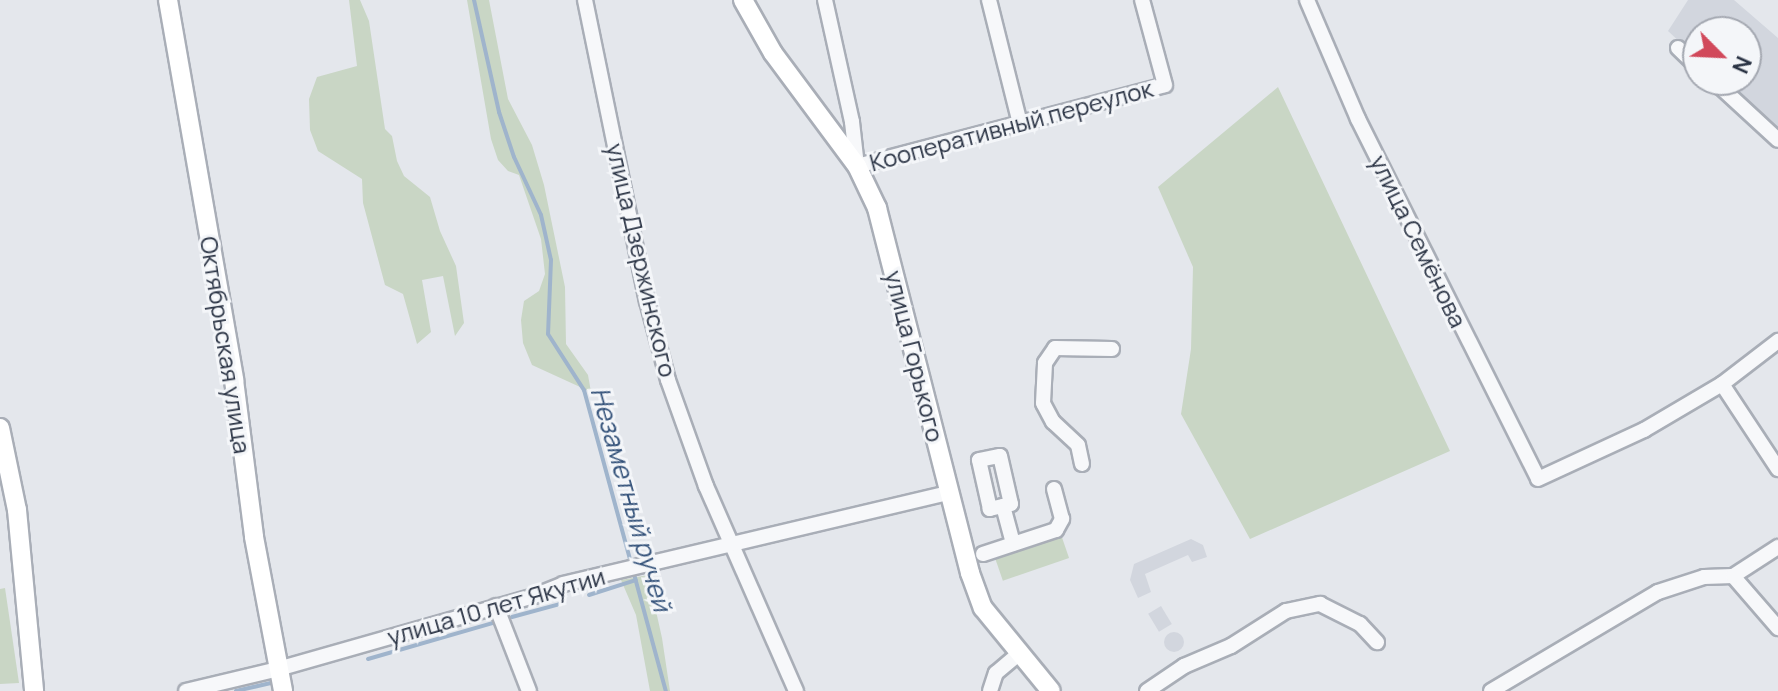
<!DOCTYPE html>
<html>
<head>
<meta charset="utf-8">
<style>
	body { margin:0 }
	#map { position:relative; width:1778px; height:691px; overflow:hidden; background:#e4e7ec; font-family:Manrope,sans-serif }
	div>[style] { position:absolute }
	.built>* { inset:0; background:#d2d6de; transform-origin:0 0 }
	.round { border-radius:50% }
	.green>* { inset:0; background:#c9d6c5; transform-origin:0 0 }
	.stream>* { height:4px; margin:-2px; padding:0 2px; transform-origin:2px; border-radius:2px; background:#9fb4cc }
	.roads { filter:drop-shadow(2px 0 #a9aeb7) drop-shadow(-2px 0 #a9aeb7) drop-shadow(0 2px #a9aeb7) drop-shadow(0 -2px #a9aeb7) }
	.minor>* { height:14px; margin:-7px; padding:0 7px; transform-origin:7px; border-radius:7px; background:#f7f8fa }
	.major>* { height:18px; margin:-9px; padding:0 9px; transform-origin:9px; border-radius:9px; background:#fff }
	span { translate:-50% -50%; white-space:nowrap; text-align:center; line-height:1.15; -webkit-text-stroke:6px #f4f6f9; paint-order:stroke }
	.street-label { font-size:24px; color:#2b3445 }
	.water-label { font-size:26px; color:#34527a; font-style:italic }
	.north { position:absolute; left:1682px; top:16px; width:80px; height:80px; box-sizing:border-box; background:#f4f6f9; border:2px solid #a4a8b1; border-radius:50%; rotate:114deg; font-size:22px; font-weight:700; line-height:32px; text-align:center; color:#2b3445 }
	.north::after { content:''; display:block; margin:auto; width:28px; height:36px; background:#d1495b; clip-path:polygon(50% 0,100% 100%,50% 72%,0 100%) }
</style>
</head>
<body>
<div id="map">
	<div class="built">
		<div style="clip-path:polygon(1688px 0,1734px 0,1778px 38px,1778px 133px,1721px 80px,1746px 80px,1746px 32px,1698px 32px,1698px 59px,1668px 31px)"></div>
		<div style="clip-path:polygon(1191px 539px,1203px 545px,1207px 557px,1192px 562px,1188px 555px,1145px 574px,1151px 592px,1138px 598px,1130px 580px,1134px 564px)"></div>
		<div style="left:1161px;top:606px;width:21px;height:15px;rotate:59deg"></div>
		<div class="round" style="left:1164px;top:632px;width:20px;height:20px"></div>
	</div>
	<div class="green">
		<div style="clip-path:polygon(349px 0,360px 0,369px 21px,385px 129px,392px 136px,397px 161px,404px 176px,430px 197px,440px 231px,456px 266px,464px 323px,455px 336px,443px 276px,422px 280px,431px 332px,417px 344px,403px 294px,385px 285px,363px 203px,362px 179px,318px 151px,310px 130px,309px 99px,317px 77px,357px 66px)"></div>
		<div style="clip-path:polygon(467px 0,489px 0,508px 99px,532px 145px,544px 185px,565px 287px,566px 344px,588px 375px,591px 392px,532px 365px,523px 343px,521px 320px,524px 301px,539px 291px,545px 274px,541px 239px,519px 175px,508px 171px,498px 160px,491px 139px)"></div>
		<div style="clip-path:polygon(1278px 87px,1450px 451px,1250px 539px,1181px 414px,1191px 349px,1193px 267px,1158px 187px)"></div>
		<div style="left:1057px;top:523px;width:37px;height:70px;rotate:71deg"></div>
		<div style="clip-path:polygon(648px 575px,662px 638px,670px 691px,650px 691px,636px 615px,621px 580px)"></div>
		<div style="clip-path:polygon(5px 588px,19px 683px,0 684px,0 589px)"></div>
	</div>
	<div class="stream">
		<div style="left:474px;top:0;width:115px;rotate:77.4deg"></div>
		<div style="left:499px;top:112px;width:47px;rotate:71.6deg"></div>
		<div style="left:514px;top:157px;width:64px;rotate:65deg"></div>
		<div style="left:541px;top:215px;width:46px;rotate:77.5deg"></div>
		<div style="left:551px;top:260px;width:74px;rotate:92.3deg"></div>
		<div style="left:548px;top:334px;width:67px;rotate:57.3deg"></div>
		<div style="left:584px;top:390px;width:312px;rotate:74.8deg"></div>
		<div style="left:589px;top:595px;width:49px;rotate:-17.7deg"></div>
		<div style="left:512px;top:617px;width:54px;rotate:-15.1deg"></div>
		<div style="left:368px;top:659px;width:133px;rotate:-16.1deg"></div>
		<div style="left:236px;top:691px;width:39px;rotate:-13deg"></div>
	</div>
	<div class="roads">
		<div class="minor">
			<div style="left:585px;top:0;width:307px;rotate:78.4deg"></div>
			<div style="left:647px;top:301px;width:82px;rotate:75.1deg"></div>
			<div style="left:668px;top:380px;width:113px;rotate:70.3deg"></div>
			<div style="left:706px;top:486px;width:224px;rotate:66.3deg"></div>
			<div style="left:825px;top:0;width:125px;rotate:77.5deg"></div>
			<div style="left:852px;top:122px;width:44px;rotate:83.5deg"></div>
			<div style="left:857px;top:166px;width:318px;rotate:-14.7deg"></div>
			<div style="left:1165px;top:85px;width:88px;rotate:-105.1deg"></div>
			<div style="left:989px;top:0;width:127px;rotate:75.9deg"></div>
			<div style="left:1307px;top:0;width:129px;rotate:66.8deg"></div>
			<div style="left:1358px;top:119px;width:402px;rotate:63.4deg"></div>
			<div style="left:1538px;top:479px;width:117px;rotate:-24.8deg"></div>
			<div style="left:1644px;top:430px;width:91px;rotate:-30.5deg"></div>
			<div style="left:1722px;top:384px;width:71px;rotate:-37.5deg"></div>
			<div style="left:1678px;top:48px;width:28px;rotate:44deg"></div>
			<div style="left:1713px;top:80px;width:88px;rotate:42.7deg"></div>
			<div style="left:1722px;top:384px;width:102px;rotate:56.6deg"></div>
			<div style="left:1000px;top:456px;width:49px;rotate:77.1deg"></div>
			<div style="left:1011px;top:504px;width:22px;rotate:167deg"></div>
			<div style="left:990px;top:509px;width:50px;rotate:-102.7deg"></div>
			<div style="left:979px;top:460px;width:21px;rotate:-11deg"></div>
			<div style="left:1082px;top:464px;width:19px;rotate:-102deg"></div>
			<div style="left:1078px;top:445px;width:34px;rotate:-137deg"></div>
			<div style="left:1053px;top:422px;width:21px;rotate:-118deg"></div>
			<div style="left:1043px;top:403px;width:40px;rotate:-87.1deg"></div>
			<div style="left:1045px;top:363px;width:18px;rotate:-56deg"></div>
			<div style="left:1055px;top:348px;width:57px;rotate:1deg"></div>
			<div style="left:1003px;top:506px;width:39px;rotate:75deg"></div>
			<div style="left:983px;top:554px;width:77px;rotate:-18.2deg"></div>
			<div style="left:1056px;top:530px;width:13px;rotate:-61deg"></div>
			<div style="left:1062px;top:519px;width:31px;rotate:-105deg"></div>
			<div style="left:1733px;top:576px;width:69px;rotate:49.1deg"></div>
			<div style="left:496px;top:606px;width:91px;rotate:68.8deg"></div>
			<div style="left:186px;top:691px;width:95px;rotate:-13.4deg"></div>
			<div style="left:278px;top:669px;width:266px;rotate:-15.9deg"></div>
			<div style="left:534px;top:596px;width:31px;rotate:-22deg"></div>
			<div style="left:563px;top:584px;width:395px;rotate:-13.3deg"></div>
			<div style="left:990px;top:691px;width:19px;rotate:-72deg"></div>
			<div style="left:996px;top:673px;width:30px;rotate:-40deg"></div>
			<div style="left:1147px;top:691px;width:45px;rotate:-34deg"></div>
			<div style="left:1184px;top:666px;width:51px;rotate:-23.1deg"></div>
			<div style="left:1231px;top:646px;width:65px;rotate:-32.5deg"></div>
			<div style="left:1286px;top:611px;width:35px;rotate:-12deg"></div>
			<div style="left:1320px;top:604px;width:45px;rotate:26.6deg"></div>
			<div style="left:1360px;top:624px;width:25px;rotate:47deg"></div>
			<div style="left:1491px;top:691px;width:194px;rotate:-30.7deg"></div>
			<div style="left:1658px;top:592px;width:48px;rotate:-18.1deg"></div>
			<div style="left:1704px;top:577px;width:29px;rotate:-2deg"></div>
			<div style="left:1733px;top:576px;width:54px;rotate:-32.8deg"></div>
		</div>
		<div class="major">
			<div style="left:168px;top:0;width:386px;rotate:80.1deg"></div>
			<div style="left:234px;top:380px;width:158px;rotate:82.7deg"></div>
			<div style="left:254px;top:537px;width:157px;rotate:79.3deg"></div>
			<div style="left:743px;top:0;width:61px;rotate:60.5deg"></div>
			<div style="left:773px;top:53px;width:141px;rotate:53.4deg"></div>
			<div style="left:857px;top:166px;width:47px;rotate:64.5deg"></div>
			<div style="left:877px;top:208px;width:377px;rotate:75.7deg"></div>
			<div style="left:970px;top:573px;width:37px;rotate:70deg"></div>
			<div style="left:983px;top:608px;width:107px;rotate:50.7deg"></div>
			<div style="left:0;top:428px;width:84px;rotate:78.3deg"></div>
			<div style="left:17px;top:510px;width:182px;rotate:84.6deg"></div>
		</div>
	</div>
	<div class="street-label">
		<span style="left:1011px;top:125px;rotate:-15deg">Кооперативный переулок</span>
		<span style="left:1419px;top:241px;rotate:64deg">улица Семёнова</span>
		<span style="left:642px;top:260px;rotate:77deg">улица Дзержинского</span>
		<span style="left:226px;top:345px;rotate:81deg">Октябрьская улица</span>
		<span style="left:915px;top:356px;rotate:76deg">улица Горького</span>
		<span style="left:496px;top:606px;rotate:-16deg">улица 10 лет Якутии</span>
	</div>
	<div class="water-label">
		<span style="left:631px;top:499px;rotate:74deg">Незаметный ручей</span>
	</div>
	<div class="north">N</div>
</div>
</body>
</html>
